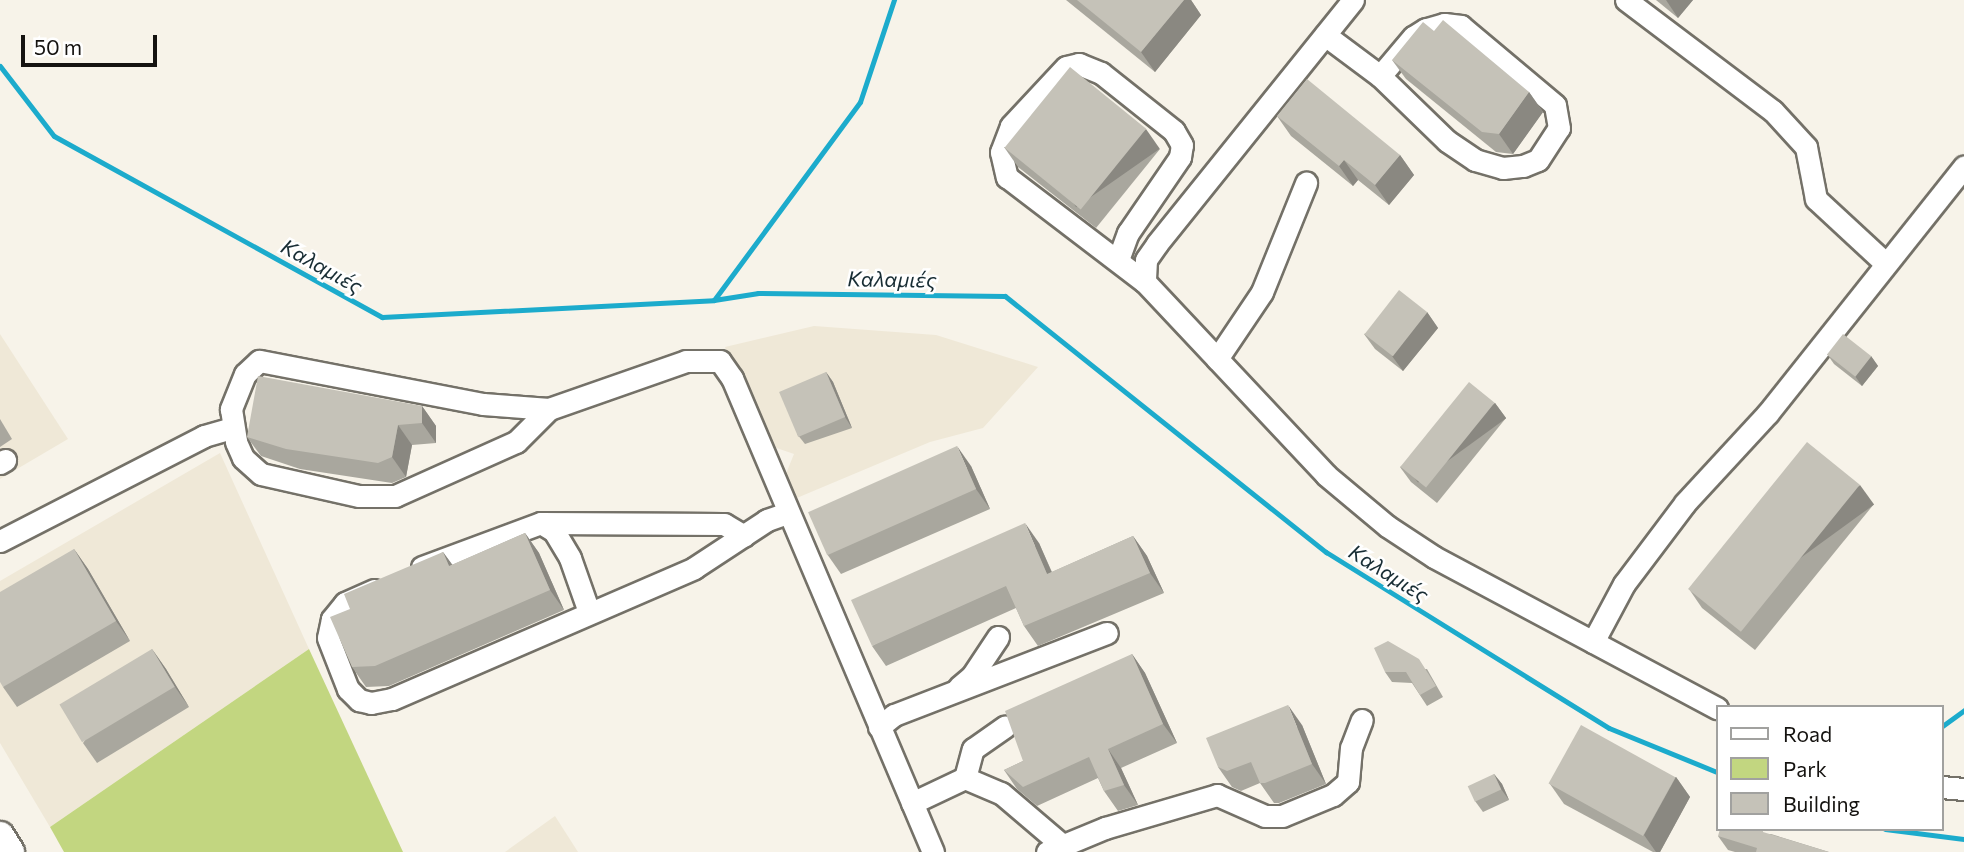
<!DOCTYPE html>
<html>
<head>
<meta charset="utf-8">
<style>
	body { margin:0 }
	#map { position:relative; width:1964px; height:852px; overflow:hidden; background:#f7f3e9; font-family:Commissioner,sans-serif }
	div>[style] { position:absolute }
	.built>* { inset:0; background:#efe8d7 }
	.green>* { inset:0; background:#c2d680 }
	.stream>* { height:5px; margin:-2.5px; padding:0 2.5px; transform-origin:2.5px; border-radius:2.5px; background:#1cabcc }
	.roads { filter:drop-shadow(2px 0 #747168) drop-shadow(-2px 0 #747168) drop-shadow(0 2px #747168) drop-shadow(0 -2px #747168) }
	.minor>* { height:21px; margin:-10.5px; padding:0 10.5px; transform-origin:10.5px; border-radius:10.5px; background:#fff }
	.major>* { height:28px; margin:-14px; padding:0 14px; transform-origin:14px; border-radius:14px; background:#fff }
	.wall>* { inset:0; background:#a9a79e }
	.shaded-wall>* { inset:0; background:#8a8881; transform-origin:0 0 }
	.building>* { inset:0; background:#c5c2b8; transform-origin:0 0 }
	span { translate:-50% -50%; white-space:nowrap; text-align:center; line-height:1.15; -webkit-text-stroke:5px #fff; paint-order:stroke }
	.water-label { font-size:21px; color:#182d34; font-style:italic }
	.legend { position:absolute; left:1716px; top:705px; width:228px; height:126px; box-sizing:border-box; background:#fff; border:2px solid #a1a19f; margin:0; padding:9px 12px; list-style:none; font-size:21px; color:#151310 }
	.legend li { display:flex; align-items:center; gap:14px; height:35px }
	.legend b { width:35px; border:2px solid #a1a19f }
	.scale { position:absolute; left:21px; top:35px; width:136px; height:32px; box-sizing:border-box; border:4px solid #151310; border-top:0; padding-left:9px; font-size:21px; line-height:24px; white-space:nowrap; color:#151310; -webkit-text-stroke:5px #fff; paint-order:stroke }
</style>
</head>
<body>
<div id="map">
	<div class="built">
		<div style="clip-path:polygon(814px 326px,936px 335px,1038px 367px,983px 428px,930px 442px,792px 500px,783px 481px,794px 454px,765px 444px,725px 347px)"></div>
		<div style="clip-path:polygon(0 334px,68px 439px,0 479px)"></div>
		<div style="clip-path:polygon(220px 453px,309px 649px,50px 827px,0 743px,0 581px)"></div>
		<div style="clip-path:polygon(555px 816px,578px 852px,505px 852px)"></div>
	</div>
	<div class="green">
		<div style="clip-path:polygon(309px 649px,403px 852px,64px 852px,50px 827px)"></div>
	</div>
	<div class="stream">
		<div style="left:0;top:66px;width:88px;rotate:52.4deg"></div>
		<div style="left:54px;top:136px;width:375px;rotate:28.9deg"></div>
		<div style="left:382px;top:317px;width:332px;rotate:-2.9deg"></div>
		<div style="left:714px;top:300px;width:45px;rotate:-9deg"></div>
		<div style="left:758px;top:293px;width:247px;rotate:0.7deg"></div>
		<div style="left:1005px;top:296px;width:411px;rotate:38.6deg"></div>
		<div style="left:1326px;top:552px;width:333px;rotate:31.9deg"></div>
		<div style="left:1609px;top:728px;width:117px;rotate:22.2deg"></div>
		<div style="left:714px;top:300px;width:246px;rotate:-53.6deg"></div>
		<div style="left:860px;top:102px;width:108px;rotate:-71.6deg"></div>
		<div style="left:1941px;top:727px;width:29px;rotate:-36deg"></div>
		<div style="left:1885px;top:829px;width:80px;rotate:7.2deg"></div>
	</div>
	<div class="roads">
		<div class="minor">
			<div style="left:1353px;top:0;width:313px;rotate:128.8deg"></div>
			<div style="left:1157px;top:244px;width:19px;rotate:125deg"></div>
			<div style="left:1146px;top:260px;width:22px;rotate:93deg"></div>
			<div style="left:1145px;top:282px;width:265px;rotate:46.8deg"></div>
			<div style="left:1326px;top:475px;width:80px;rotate:39.9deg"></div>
			<div style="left:1387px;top:526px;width:56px;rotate:33.4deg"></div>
			<div style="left:1434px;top:557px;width:321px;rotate:28.1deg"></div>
			<div style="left:1626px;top:0;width:184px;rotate:37.1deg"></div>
			<div style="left:1773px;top:111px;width:49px;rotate:47.5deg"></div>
			<div style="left:1806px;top:147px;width:53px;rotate:79.1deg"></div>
			<div style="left:1816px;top:199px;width:94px;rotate:42.8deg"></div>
			<div style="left:1325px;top:35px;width:69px;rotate:36.7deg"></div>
			<div style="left:1380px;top:76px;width:93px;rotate:44.1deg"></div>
			<div style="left:1447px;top:141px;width:34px;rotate:34deg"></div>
			<div style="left:1475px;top:160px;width:29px;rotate:16deg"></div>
			<div style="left:1503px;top:168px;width:20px;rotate:-6deg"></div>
			<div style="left:1523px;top:166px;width:16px;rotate:-22deg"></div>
			<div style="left:1538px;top:160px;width:38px;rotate:-57deg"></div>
			<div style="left:1559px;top:128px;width:23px;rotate:-100deg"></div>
			<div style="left:1555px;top:105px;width:123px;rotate:-140deg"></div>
			<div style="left:1461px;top:26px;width:17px;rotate:-173deg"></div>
			<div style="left:1444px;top:24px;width:19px;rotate:164deg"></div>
			<div style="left:1426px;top:29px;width:15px;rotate:148deg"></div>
			<div style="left:1413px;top:37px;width:51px;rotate:130.2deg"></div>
			<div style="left:1118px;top:260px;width:29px;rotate:-70deg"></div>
			<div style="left:1128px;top:233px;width:92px;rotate:-55.6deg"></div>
			<div style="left:1180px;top:157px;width:12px;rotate:-81deg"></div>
			<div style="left:1182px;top:145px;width:16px;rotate:-120deg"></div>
			<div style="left:1174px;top:131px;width:93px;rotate:-141.5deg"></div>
			<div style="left:1101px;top:73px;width:24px;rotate:-158deg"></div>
			<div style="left:1079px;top:64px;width:13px;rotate:167deg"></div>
			<div style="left:1066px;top:67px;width:81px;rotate:133deg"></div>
			<div style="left:1011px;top:126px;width:28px;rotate:111deg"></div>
			<div style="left:1001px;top:152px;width:26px;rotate:77deg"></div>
			<div style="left:1007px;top:177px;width:173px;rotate:37.3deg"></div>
			<div style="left:1217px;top:359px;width:81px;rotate:-56.1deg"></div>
			<div style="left:1262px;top:292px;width:118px;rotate:-68deg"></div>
			<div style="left:549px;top:409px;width:66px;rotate:-175.7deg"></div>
			<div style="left:483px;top:404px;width:228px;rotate:-169.1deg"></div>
			<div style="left:259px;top:361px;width:19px;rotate:137deg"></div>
			<div style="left:245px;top:374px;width:38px;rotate:112deg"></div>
			<div style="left:231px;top:409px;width:33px;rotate:81deg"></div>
			<div style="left:236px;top:442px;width:17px;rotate:66deg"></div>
			<div style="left:243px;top:458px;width:24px;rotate:42deg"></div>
			<div style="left:261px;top:474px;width:100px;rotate:12.7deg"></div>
			<div style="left:359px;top:496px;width:36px"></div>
			<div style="left:395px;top:496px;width:133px;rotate:-24.1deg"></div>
			<div style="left:516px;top:442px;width:47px;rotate:-45deg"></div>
			<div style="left:549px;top:409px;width:145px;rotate:-19.3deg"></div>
			<div style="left:686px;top:361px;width:34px"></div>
			<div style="left:720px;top:361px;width:21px;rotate:55deg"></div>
			<div style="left:732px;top:378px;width:515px;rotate:67.02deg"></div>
			<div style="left:0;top:463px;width:6px;rotate:-31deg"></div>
			<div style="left:541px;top:523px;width:15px;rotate:32deg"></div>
			<div style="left:554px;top:531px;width:31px;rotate:59deg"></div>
			<div style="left:570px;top:558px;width:57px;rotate:70.6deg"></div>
			<div style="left:0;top:541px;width:229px;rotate:-27.2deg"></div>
			<div style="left:204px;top:436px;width:29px;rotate:-16deg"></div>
			<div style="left:422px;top:567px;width:127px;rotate:-20.3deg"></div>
			<div style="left:541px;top:523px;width:183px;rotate:0.3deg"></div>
			<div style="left:724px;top:524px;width:23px;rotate:31deg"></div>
			<div style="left:374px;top:590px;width:32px;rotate:156deg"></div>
			<div style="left:345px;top:603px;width:21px;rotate:129deg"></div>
			<div style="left:332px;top:619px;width:19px;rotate:102deg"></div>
			<div style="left:328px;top:638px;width:55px;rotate:68.6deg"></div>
			<div style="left:348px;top:689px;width:16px;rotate:45deg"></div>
			<div style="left:359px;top:700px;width:12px;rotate:14deg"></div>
			<div style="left:371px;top:703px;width:21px;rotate:-11deg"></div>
			<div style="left:392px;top:699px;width:329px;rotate:-23.4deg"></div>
			<div style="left:694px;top:568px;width:87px;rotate:-33.3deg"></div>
			<div style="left:767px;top:520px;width:21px;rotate:-19deg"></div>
			<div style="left:1593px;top:642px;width:66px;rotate:-61.9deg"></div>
			<div style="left:1624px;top:584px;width:101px;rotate:-53deg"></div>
			<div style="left:1685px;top:503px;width:122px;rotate:-47.3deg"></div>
			<div style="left:1768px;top:413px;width:315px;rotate:-51.5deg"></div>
			<div style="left:959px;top:687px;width:17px;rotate:-40deg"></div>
			<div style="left:972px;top:676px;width:47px;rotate:-56.3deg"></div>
			<div style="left:879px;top:727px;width:19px;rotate:-39deg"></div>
			<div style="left:894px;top:715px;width:228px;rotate:-21.1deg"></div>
			<div style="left:965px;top:778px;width:39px;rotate:23deg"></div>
			<div style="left:1001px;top:793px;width:79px;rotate:40.4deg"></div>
			<div style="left:1941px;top:787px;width:23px;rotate:5deg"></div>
			<div style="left:912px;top:803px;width:59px;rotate:-25.3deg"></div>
			<div style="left:965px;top:778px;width:30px;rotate:-75deg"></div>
			<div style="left:973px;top:749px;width:39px;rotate:-35deg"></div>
			<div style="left:1047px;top:852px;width:63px;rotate:-22.5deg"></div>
			<div style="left:1105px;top:828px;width:117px;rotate:-16.4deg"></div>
			<div style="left:1217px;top:795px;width:52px;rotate:23.6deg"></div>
			<div style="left:1265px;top:816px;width:17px"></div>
			<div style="left:1282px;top:816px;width:55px;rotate:-22.4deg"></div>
			<div style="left:1333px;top:795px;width:20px;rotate:-41deg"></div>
			<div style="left:1348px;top:782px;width:34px;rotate:-85deg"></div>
			<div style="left:1351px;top:748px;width:30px;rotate:-69deg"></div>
		</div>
		<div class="major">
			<div style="left:0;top:836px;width:19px;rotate:58deg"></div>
		</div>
	</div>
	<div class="wall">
		<div style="clip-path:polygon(1066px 0,1191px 0,1201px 15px,1155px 72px)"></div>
		<div style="clip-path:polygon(1656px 0,1693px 0,1678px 18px)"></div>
		<div style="clip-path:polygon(1392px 60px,1529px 92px,1543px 112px,1513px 154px,1496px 152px,1406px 79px)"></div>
		<div style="clip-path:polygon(1277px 116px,1400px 155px,1414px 175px,1389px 205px,1358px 180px,1353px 186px,1291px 136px)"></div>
		<div style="clip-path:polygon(1004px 147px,1160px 149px,1096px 228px,1018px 167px)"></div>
		<div style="clip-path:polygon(1427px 312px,1438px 328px,1403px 371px,1375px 349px,1364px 334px)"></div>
		<div style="clip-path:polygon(1827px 354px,1871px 356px,1878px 366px,1862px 386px,1834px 364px)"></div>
		<div style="clip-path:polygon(826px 372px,833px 382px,852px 428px,805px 444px,797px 434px)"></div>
		<div style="clip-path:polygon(1495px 403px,1506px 418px,1437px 503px,1411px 482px,1400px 467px)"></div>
		<div style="clip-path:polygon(422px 406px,436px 426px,436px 443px,412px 445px,406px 477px,392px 483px,300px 469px,261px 456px,247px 437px)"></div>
		<div style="clip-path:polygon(0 419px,12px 439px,0 447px)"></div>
		<div style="clip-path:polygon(971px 466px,990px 509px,841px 574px,827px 554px)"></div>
		<div style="clip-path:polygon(1874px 504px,1755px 650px,1702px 608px,1689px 589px)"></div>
		<div style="clip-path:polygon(525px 533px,539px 553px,564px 610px,389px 686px,366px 687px,352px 667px,350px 609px,443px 552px,452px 565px)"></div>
		<div style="clip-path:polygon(1133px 536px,1147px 556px,1164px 593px,1038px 646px,1024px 626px,1016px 608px,886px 666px,872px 646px,1039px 543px,1052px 572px)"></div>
		<div style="clip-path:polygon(74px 549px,88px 569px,130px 641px,17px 707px,3px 687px)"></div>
		<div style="clip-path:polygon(152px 649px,166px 669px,189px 707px,97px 763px,83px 743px)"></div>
		<div style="clip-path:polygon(1132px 654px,1145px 673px,1177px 743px,1121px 768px,1138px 805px,1118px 811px,1104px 791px,1098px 778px,1037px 806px,1017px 789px,1004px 770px,1023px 761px)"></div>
		<div style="clip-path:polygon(1427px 669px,1443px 697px,1427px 706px,1412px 683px,1392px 682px,1385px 672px)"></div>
		<div style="clip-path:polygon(1302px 725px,1326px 784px,1279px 803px,1274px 803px,1260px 783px,1241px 791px,1232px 787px,1218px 767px)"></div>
		<div style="clip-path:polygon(1494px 774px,1502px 784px,1509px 800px,1483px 812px,1475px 801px)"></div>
		<div style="clip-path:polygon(1676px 777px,1690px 797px,1660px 852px,1653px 852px,1564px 804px,1550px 784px)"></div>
		<div style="clip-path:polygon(1771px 834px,1829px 852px,1735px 852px,1728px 850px,1718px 836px)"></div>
	</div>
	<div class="shaded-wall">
		<div style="clip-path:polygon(1184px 0,1191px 0,1201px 15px,1155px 72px,1141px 52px)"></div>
		<div style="clip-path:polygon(1666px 0,1693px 0,1678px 18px)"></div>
		<div style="clip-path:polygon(1529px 92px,1543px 112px,1513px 154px,1499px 134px)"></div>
		<div style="left:1146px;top:129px;width:24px;height:102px;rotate:55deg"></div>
		<div style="clip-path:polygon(1400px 155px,1414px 175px,1389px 205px,1375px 185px)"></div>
		<div style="clip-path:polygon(1344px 160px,1358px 180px,1353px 186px,1339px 166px)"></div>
		<div style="clip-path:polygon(1427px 312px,1438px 328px,1403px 371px,1392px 356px)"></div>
		<div style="clip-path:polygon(1871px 356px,1878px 366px,1862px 386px,1855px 376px)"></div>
		<div style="clip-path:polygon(826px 372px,833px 382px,852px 428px,845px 417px)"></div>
		<div style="left:1495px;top:403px;width:19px;height:109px;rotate:54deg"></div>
		<div style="clip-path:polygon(422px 406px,436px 426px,436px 443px,422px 423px)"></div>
		<div style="clip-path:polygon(398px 425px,412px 445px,406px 477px,392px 457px)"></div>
		<div style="clip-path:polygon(957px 446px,971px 466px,990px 509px,976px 489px)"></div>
		<div style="left:1860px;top:485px;width:24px;height:188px;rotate:54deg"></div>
		<div style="clip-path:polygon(1025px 523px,1039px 543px,1061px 594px,1047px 574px)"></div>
		<div style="clip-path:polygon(525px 533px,539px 553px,564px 610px,550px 590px)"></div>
		<div style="clip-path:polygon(1133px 536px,1147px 556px,1164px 593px,1150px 573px)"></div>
		<div style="clip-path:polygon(74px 549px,88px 569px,130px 641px,116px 621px)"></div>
		<div style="clip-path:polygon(443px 552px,457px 571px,449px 566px)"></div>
		<div style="clip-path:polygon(152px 649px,166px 669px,189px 707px,175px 687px)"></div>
		<div style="clip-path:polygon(1132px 654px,1145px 673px,1177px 743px,1163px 724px)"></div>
		<div style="clip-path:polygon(1288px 705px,1302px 725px,1326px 784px,1312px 764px)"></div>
		<div style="clip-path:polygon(1108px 749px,1121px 768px,1138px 805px,1124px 785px)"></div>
		<div style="clip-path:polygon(1494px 774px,1502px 784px,1509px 800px,1501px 789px)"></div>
		<div style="clip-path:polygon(1676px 777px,1690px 797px,1660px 852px,1656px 852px,1644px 835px)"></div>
	</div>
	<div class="building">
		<div style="clip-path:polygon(1077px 0,1184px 0,1141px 52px)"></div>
		<div style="clip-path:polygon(1443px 20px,1529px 92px,1499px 134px,1482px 132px,1392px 60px,1423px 22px,1434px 31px)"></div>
		<div style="left:1070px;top:67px;width:98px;height:104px;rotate:39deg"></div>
		<div style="clip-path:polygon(1307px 79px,1400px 155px,1375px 185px,1344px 160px,1339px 166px,1277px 116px)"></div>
		<div style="left:1399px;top:290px;width:36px;height:56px;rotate:38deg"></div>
		<div style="left:1843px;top:334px;width:36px;height:26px;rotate:38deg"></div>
		<div style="left:826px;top:372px;width:49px;height:51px;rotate:67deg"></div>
		<div style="clip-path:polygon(258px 376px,422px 406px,422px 423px,398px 425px,392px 457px,378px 463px,286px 449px,247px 437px)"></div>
		<div style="left:1469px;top:382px;width:33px;height:109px;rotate:39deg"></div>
		<div style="left:1807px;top:442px;width:68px;height:189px;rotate:39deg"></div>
		<div style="left:957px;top:446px;width:47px;height:163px;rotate:66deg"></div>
		<div style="clip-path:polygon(1025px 523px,1047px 574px,1133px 536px,1150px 573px,1024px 626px,1006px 586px,872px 646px,851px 600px)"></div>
		<div style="clip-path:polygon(525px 533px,550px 590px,375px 666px,352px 667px,330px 617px,350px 609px,344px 594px,443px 552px,449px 566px)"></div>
		<div style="clip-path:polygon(74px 549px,116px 621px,3px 687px,0 682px,0 592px)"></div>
		<div style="clip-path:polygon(1388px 641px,1419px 659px,1436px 686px,1420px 695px,1406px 672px,1385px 672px,1374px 648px)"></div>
		<div style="left:152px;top:649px;width:44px;height:108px;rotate:59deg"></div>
		<div style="clip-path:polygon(1132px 654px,1163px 724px,1108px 749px,1124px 785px,1104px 791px,1089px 757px,1023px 787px,1004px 770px,1023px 761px,1005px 711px)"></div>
		<div style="clip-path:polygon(1288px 705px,1312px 764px,1265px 783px,1260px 783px,1251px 762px,1227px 771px,1218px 767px,1206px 738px)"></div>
		<div style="left:1581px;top:725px;width:108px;height:67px;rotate:29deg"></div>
		<div style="left:1494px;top:774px;width:17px;height:29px;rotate:65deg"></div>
		<div style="clip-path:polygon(1720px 829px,1763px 829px,1763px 832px,1829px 852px,1756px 852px,1757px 848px,1718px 836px)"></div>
	</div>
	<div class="water-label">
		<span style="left:322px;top:266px;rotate:29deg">Καλαμιές</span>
		<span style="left:892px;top:279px;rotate:1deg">Καλαμιές</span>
		<span style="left:1389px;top:573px;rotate:32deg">Καλαμιές</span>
	</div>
	<ul class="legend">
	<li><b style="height:9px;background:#fff"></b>Road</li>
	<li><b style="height:19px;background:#c2d680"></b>Park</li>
	<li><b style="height:19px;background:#c5c2b8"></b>Building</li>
	</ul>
	<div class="scale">50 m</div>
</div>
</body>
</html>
